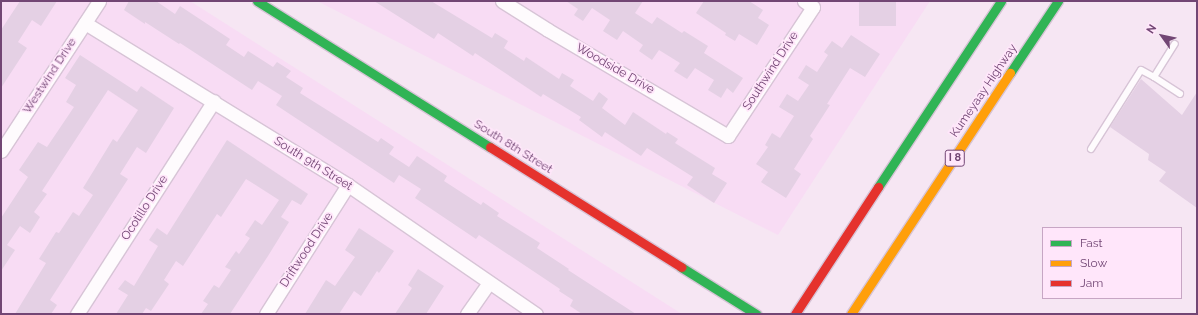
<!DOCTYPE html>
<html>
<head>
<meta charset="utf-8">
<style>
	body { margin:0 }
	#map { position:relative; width:1198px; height:315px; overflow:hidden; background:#f6e6f3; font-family:Raleway,sans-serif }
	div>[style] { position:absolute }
	.residential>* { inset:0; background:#f8dcf4 }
	.building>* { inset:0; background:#e4d0e4; transform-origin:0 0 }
	.roads { filter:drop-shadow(1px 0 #d7c4d6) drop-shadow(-1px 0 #d7c4d6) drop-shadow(0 1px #d7c4d6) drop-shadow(0 -1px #d7c4d6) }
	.lane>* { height:6px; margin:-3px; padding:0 3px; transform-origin:3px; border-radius:3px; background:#fefbfd }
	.street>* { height:13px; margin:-6.5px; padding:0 6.5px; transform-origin:6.5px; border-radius:6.5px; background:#fefbfd }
	.fast>* { height:9px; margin:-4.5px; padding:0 4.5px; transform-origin:4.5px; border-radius:4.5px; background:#30b455 }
	.slow>* { height:9px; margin:-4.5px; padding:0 4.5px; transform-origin:4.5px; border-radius:4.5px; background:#ff9f0a }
	.jam>* { height:9px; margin:-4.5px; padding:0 4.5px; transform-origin:4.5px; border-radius:4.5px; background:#e5322d }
	span { translate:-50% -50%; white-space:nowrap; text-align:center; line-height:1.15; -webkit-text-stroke:3.5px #ffe6fa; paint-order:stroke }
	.shield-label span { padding:1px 3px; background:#ffe6fa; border:1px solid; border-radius:3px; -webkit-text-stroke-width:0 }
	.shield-label { font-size:11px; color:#724674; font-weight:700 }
	.street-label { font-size:12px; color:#724674 }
	.frame { position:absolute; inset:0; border:2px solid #724674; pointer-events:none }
	.legend { position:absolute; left:1042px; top:227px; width:140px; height:72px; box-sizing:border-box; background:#ffe6fa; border:1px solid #c7a6c4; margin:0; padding:5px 7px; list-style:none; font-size:12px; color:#724674 }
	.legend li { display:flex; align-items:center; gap:8px; height:20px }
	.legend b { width:20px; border:1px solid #c7a6c4 }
	.north { position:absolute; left:1142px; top:16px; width:40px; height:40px; -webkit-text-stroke:3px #ffe6fa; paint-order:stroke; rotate:303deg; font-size:11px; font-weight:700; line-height:16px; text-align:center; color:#724674 }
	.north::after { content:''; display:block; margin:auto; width:14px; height:18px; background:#724674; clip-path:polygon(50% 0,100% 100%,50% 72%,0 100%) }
</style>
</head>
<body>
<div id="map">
	<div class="residential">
		<div style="clip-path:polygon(1px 1px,190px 1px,682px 314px,1px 314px)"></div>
		<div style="clip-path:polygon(317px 1px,930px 1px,778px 235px)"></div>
	</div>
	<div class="building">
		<div style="clip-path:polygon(20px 1px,57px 1px,41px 26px,32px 20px,18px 42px,27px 48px,1px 88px,1px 30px)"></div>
		<div style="clip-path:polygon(129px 1px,156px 1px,175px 14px,180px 6px,230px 39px,226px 45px,244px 57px,248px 51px,273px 67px,277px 62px,291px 71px,286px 77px,303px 88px,300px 93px,378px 142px,381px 138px,394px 147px,389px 154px,409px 167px,417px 156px,447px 176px,444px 181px,481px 205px,483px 202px,499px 213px,497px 216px,540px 243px,537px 248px,569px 269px,568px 270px,636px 314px,582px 314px,570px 306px,573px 300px,559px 291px,560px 289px,479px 235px,476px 239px,415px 198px,421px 189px,399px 175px,394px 183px,276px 105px,282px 96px,258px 81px,252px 90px,180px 43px,179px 44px,145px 22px,145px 24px,124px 10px)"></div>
		<div style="clip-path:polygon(374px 1px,431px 1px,492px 38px,495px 33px,508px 41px,504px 48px,524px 61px,526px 57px,559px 79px,562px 73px,574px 80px,570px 86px,593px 101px,599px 92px,608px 99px,602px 108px,625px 125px,633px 112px,666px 134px,667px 132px,678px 139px,675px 143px,715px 168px,712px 174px,727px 183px,714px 203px,687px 185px,693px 177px,647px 148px,641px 156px,605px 132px,602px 137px,579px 120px,581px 117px,543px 94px,541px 97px,475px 53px,473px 56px,438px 33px,434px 39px)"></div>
		<div style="clip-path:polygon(566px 1px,643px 1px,635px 13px,652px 24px,657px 17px,682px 33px,684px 31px,708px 46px,704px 53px,743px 78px,733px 93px,727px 88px,721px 98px,708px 90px,714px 80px,695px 68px,687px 79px,674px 71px,680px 63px,659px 50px,652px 60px,639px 51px,643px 45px,623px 31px,617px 40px,603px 31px,610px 20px,592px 8px,583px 21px,574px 15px,578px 9px)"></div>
		<div style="clip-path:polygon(704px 1px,749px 1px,763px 10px,758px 18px,769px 25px,757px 45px,739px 34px,735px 41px,725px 35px,726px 33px,696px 13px)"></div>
		<div style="left:859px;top:1px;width:37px;height:25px"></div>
		<div style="clip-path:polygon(851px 35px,880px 54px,865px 77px,850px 68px,827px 104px,830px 105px,810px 136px,813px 139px,794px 169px,801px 174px,786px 198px,761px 182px,768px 172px,756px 164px,768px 147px,765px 145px,772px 133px,780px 138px,794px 116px,779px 107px,787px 94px,798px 101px,809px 85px,798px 78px,806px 65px,817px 72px,828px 55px,824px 52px,832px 41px,842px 48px)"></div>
		<div style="clip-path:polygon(80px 55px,137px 92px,141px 86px,174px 108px,146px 153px,137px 147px,120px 174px,128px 179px,50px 300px,57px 305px,51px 314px,15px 314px,46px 263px,39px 259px,56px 232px,59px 233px,73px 212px,79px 216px,93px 195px,83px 188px,113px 139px,117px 142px,138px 110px,108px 90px,42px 191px,47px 194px,34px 212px,40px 217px,30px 233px,20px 226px,7px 245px,15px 250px,1px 271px,1px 218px,28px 177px,19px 170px,38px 142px,47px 147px,74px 107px,66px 102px,76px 85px,65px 78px)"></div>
		<div style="clip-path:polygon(1141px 79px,1182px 115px,1197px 92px,1197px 208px,1159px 181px,1166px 172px,1148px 160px,1149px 154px,1110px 127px)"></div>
		<div style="clip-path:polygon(227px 140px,308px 194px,301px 205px,292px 200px,281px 217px,289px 222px,268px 256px,230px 314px,201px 314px,208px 304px,203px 301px,214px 285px,219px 288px,231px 270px,225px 267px,236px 251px,239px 254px,250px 238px,245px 235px,255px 220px,262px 225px,279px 200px,246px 179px,221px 217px,217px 214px,183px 266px,176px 261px,164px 280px,169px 284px,151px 311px,146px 308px,142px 314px,116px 314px,128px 295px,118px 289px,125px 280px,134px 286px,158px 246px,149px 240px,157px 228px,167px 235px)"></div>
		<div style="clip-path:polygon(359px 228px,394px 251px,379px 273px,377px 271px,361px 296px,354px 291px,339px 314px,305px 314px,326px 280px,335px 286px,355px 257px,345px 250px)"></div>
		<div style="clip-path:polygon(418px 269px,444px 286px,426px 314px,395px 314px,412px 288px,408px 285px)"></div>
	</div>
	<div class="roads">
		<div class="lane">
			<div style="left:1154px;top:77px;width:31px;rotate:33deg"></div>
			<div style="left:1091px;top:149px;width:93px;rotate:-57.7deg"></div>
			<div style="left:1141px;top:70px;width:15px;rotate:28deg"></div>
			<div style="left:1154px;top:77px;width:39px;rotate:-58deg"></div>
		</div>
		<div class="street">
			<div style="left:502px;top:1px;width:54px;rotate:32.2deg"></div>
			<div style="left:548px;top:30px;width:209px;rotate:30.5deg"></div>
			<div style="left:728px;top:136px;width:154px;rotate:-56.6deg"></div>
			<div style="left:813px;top:7px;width:11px;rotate:-146deg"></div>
			<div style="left:85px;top:23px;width:309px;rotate:31.6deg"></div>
			<div style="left:348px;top:185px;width:228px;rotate:34.5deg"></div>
			<div style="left:1px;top:151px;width:179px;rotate:-56.8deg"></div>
			<div style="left:77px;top:314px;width:253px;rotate:-57.3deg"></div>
			<div style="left:266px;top:314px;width:153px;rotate:-57.6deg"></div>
			<div style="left:467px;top:314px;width:38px;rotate:-55deg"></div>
		</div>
		<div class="fast">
			<div style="left:257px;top:1px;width:275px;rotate:32.1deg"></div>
			<div style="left:1010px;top:73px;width:87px;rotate:-56.3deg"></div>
			<div style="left:878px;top:187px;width:223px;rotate:-56.5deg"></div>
			<div style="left:681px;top:267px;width:89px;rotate:32.1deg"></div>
		</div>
		<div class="slow">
			<div style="left:851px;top:314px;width:289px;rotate:-56.6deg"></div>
		</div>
		<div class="jam">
			<div style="left:490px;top:147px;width:226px;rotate:32.1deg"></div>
			<div style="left:795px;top:314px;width:152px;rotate:-56.8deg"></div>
		</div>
	</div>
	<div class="shield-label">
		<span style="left:955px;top:158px">I 8</span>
	</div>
	<div class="street-label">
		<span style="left:615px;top:69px;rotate:30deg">Woodside Drive</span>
		<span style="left:771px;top:71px;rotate:-57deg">Southwind Drive</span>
		<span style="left:50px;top:76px;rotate:-57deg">Westwind Drive</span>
		<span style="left:984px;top:91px;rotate:-56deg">Kumeyaay Highway</span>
		<span style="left:513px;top:147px;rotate:32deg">South 8th Street</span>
		<span style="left:313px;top:164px;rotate:32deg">South 9th Street</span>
		<span style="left:145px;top:208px;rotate:-57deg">Ocotillo Drive</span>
		<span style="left:307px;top:250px;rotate:-57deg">Driftwood Drive</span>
	</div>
	<div class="frame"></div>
	<ul class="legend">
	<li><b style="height:5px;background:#30b455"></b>Fast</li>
	<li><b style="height:5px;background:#ff9f0a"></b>Slow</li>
	<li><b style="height:5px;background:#e5322d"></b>Jam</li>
	</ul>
	<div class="north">N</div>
</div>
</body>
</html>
